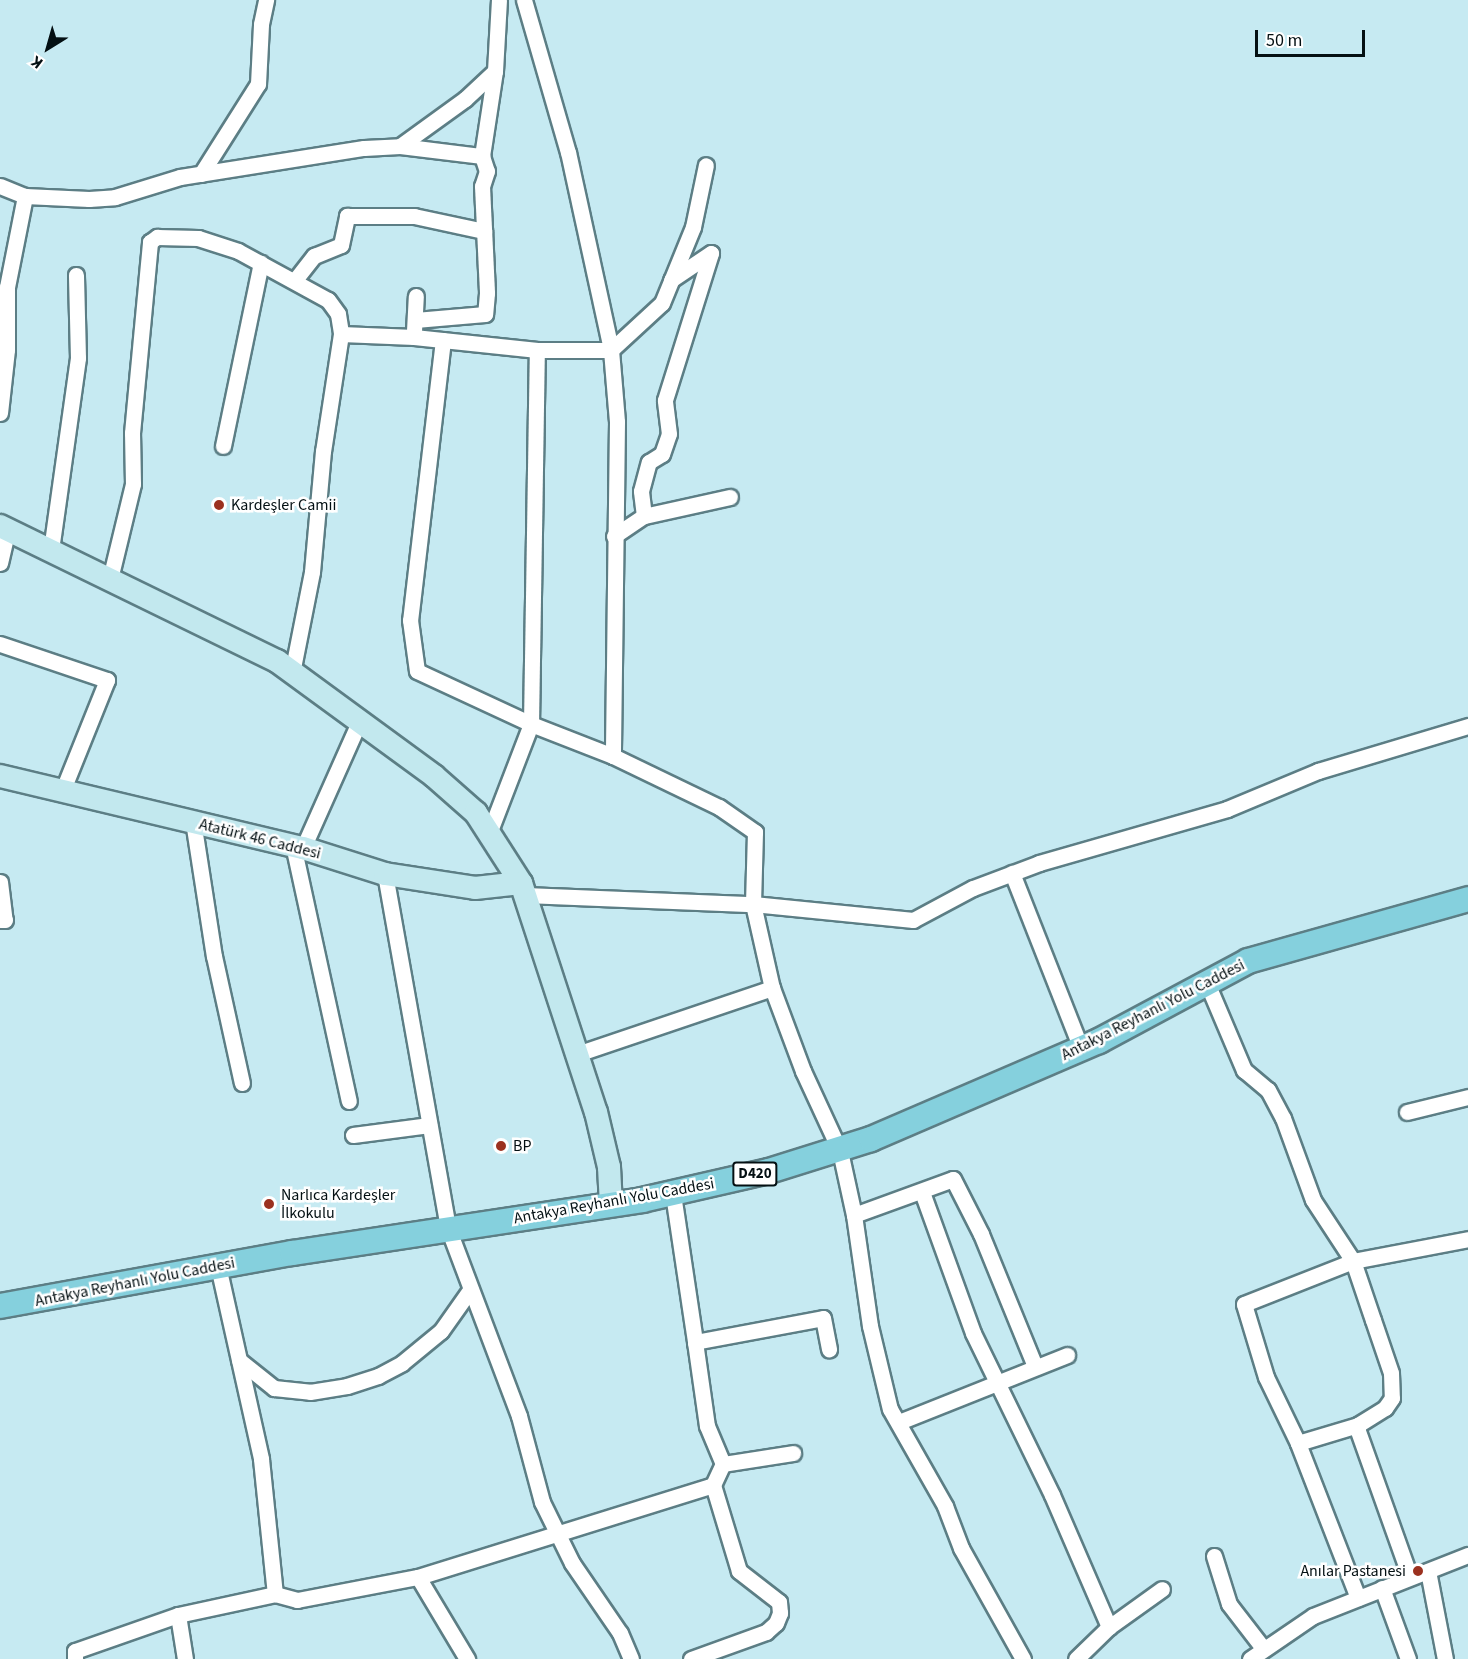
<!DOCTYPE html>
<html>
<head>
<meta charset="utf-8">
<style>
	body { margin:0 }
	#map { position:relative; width:1468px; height:1659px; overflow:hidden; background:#c6eaf2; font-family:"Source Sans 3",sans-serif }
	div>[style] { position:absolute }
	.roads { filter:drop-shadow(2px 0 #5c7e85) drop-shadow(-2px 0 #5c7e85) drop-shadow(0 2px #5c7e85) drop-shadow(0 -2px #5c7e85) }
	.street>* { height:15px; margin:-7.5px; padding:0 7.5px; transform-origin:7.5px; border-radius:7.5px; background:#fff }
	.secondary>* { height:22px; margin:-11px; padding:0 11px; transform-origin:11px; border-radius:11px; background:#c2e8ee }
	.primary>* { height:24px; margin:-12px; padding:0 12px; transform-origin:12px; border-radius:12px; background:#85d0dd }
	.dots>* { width:16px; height:16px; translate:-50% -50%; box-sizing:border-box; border:3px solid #fff; border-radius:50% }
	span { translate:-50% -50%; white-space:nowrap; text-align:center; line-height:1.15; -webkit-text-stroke:5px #fff; paint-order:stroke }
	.shield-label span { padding:2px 4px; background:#fff; border:2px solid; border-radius:4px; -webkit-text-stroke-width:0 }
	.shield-label { font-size:15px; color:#041013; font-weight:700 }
	.poi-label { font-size:16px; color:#041013 }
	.left { translate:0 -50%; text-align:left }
	.right { translate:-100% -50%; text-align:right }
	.street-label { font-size:16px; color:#041013 }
	.north { position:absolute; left:18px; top:18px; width:60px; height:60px; -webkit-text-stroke:4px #fff; paint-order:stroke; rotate:217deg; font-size:16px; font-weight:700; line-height:24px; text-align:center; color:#041013 }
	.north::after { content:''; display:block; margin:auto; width:21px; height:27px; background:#041013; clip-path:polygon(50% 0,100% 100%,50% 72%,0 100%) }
	.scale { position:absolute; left:1255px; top:30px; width:110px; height:27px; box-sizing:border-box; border:3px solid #041013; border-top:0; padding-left:8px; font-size:18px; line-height:21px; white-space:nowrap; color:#041013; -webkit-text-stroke:4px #fff; paint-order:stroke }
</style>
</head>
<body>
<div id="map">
	<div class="roads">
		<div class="street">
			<div style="left:524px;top:0;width:158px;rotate:73.9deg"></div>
			<div style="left:568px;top:152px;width:203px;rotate:77.7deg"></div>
			<div style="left:611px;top:350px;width:72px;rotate:85.2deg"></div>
			<div style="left:617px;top:422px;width:334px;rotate:90.7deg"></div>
			<div style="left:400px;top:146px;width:80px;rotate:-35.9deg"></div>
			<div style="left:465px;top:99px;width:41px;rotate:-43deg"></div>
			<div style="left:495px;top:71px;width:71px;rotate:-86.8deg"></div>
			<div style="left:482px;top:156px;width:86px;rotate:-81.3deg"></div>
			<div style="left:201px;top:174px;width:107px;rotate:-57.7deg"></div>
			<div style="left:258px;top:84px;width:60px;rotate:-87.1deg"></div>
			<div style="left:261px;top:24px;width:25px;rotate:-78deg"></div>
			<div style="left:0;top:186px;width:27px;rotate:22deg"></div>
			<div style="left:25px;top:196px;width:64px;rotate:2.7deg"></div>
			<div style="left:89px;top:199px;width:26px;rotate:-4deg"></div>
			<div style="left:115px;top:197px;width:68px;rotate:-17.1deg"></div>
			<div style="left:180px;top:177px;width:186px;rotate:-9deg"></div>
			<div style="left:364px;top:148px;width:36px;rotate:-3deg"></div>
			<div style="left:400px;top:146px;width:83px;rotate:7deg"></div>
			<div style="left:482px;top:156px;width:16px;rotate:72deg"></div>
			<div style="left:487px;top:171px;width:16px;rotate:108deg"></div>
			<div style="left:482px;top:186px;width:107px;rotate:87.3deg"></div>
			<div style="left:487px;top:293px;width:21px;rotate:95deg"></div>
			<div style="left:485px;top:314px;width:70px;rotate:175.1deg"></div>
			<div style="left:295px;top:280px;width:31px;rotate:-52deg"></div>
			<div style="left:314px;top:256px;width:29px;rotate:-22deg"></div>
			<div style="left:341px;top:245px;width:30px;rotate:-78deg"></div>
			<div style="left:347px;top:216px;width:67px"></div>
			<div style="left:414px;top:216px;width:72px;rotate:12.1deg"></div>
			<div style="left:414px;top:331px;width:35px;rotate:-87deg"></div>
			<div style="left:341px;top:334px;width:73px;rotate:2.4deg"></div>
			<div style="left:414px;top:337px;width:124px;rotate:6deg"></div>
			<div style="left:537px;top:350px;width:74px"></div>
			<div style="left:611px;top:350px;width:69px;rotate:-42.7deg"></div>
			<div style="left:662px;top:303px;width:82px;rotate:-67.8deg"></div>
			<div style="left:693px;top:227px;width:63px;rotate:-78.2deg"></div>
			<div style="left:443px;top:340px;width:282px;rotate:96.7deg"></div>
			<div style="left:410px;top:620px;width:51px;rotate:82.2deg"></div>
			<div style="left:417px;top:671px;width:126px;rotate:24.9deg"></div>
			<div style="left:531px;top:724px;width:88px;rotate:21.3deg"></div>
			<div style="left:613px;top:756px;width:118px;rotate:25.7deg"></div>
			<div style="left:719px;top:807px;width:44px;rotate:34.8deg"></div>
			<div style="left:755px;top:832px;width:72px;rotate:91.6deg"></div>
			<div style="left:753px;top:904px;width:86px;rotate:77.3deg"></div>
			<div style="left:772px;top:988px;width:89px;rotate:69.5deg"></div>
			<div style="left:803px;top:1071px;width:88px;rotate:65.2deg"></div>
			<div style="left:840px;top:1151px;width:66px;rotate:77.7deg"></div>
			<div style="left:854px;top:1215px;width:112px;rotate:81.8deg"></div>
			<div style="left:870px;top:1326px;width:85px;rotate:76.5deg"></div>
			<div style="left:890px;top:1409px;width:112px;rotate:60.4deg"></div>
			<div style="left:945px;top:1506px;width:45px;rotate:69.1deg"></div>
			<div style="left:961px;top:1548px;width:127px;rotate:60.8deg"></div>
			<div style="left:0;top:413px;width:63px;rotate:-83.7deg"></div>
			<div style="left:7px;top:350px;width:63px;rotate:-90deg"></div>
			<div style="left:7px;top:287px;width:93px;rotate:-78.8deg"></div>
			<div style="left:223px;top:446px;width:187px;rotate:-78.3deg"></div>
			<div style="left:644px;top:516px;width:25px;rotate:-97deg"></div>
			<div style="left:641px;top:491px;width:30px;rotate:-75deg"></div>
			<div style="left:649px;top:462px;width:15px;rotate:-32deg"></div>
			<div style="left:662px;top:454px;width:21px;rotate:-71deg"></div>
			<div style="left:669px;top:434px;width:34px;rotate:-97deg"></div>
			<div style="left:665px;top:400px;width:154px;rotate:-72.6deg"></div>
			<div style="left:711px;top:253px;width:48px;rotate:146deg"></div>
			<div style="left:614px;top:536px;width:36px;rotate:-34deg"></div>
			<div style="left:644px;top:516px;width:88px;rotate:-12.5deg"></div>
			<div style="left:51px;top:550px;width:194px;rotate:-82deg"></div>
			<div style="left:78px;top:358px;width:83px;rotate:-91.4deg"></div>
			<div style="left:0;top:563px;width:35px;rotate:-77deg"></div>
			<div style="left:110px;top:579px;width:98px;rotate:-76.4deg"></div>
			<div style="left:133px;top:484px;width:51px;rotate:-91.1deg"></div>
			<div style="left:132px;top:433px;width:192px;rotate:-84.6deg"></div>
			<div style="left:150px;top:242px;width:9px;rotate:-36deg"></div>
			<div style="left:157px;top:237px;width:41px;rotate:1.4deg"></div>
			<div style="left:198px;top:238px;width:42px;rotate:18deg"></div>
			<div style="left:238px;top:251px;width:102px;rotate:28.6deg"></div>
			<div style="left:328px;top:300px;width:17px;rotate:54deg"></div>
			<div style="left:338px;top:314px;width:20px;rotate:81deg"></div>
			<div style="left:341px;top:334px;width:118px;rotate:98.7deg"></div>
			<div style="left:323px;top:451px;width:121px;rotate:95.2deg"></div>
			<div style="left:312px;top:572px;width:103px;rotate:101.2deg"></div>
			<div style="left:0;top:644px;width:113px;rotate:18.6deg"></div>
			<div style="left:107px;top:680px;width:121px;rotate:111.9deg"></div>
			<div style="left:193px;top:821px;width:137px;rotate:81.2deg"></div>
			<div style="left:214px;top:956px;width:130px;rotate:77.6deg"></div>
			<div style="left:488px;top:836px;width:120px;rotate:-69deg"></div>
			<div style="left:531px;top:724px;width:374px;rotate:-89.1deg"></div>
			<div style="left:293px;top:845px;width:262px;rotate:77.7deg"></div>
			<div style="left:303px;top:848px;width:140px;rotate:-66deg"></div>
			<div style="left:1012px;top:873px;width:188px;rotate:68.5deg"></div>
			<div style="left:385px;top:874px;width:360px;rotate:79.9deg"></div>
			<div style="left:448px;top:1228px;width:201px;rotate:69.3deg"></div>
			<div style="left:519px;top:1416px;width:89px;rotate:75deg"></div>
			<div style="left:542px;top:1502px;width:68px;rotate:63.8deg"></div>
			<div style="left:572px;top:1563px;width:85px;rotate:55.6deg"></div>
			<div style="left:620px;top:1633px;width:28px;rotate:67deg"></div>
			<div style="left:0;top:882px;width:38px;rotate:83deg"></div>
			<div style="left:5px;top:920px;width:5px;rotate:180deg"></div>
			<div style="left:525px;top:895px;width:228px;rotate:2.3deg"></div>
			<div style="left:753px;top:904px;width:161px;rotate:5.7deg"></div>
			<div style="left:913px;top:920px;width:68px;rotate:-28.1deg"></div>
			<div style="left:973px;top:888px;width:71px;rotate:-20.7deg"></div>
			<div style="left:1039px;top:863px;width:196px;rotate:-16deg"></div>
			<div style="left:1227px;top:809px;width:99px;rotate:-22.7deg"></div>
			<div style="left:1318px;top:771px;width:157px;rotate:-16.7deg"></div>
			<div style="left:1207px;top:983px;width:95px;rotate:67deg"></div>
			<div style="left:1244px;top:1070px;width:31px;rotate:40deg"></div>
			<div style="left:1268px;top:1090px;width:32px;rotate:62deg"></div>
			<div style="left:1283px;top:1118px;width:87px;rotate:69.9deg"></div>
			<div style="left:1313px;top:1200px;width:73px;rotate:56.7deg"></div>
			<div style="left:1353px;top:1261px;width:62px;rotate:71.3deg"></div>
			<div style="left:1373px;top:1320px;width:56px;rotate:71.2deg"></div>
			<div style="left:1391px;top:1373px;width:25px;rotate:88deg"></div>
			<div style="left:1392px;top:1398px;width:12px;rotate:125deg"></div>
			<div style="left:1385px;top:1408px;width:32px;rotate:148deg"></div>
			<div style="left:1358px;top:1425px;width:6px;rotate:90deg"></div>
			<div style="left:1358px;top:1431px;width:155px;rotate:70.4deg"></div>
			<div style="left:577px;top:1054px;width:206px;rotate:-18.7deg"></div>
			<div style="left:1407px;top:1112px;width:63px;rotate:-13.8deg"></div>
			<div style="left:353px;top:1135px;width:77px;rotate:-7.5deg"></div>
			<div style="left:922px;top:1192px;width:150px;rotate:70.1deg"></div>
			<div style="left:973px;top:1333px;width:180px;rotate:64deg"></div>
			<div style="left:1052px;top:1495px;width:144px;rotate:66.6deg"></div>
			<div style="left:673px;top:1194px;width:150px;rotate:81.5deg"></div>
			<div style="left:854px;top:1215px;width:105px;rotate:-20deg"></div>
			<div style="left:953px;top:1179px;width:62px;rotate:63deg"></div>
			<div style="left:981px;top:1234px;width:143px;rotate:67.8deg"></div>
			<div style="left:218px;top:1266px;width:198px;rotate:77.4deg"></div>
			<div style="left:261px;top:1459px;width:136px;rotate:84.1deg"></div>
			<div style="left:239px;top:1360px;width:45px;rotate:38.7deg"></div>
			<div style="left:274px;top:1388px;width:36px;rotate:6deg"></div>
			<div style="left:310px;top:1392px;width:37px;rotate:-9deg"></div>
			<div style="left:347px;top:1386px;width:33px;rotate:-18deg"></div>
			<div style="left:378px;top:1376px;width:27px;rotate:-28deg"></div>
			<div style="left:402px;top:1363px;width:50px;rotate:-39.4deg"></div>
			<div style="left:441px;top:1331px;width:50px;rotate:-54.7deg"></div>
			<div style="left:899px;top:1422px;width:181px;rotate:-21.7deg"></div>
			<div style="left:1298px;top:1443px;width:63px;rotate:-16.7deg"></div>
			<div style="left:723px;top:1464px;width:41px;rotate:-112.8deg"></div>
			<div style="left:707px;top:1426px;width:85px;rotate:-98.1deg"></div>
			<div style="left:695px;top:1342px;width:130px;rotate:-10.6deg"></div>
			<div style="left:823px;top:1318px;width:32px;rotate:79deg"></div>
			<div style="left:1214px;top:1556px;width:50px;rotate:72.6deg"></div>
			<div style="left:1229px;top:1604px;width:56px;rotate:52.3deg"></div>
			<div style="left:1428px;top:1571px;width:90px;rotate:79.1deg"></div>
			<div style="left:418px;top:1577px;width:309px;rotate:-17.3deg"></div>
			<div style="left:1382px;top:1588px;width:76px;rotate:69.9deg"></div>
			<div style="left:1358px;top:1598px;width:166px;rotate:-111.2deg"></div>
			<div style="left:1298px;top:1443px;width:73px;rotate:-115.9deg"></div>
			<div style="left:1266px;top:1377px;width:76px;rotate:-106.8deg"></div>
			<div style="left:1244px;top:1304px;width:117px;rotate:-21.5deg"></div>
			<div style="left:1353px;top:1261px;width:117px;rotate:-10.8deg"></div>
			<div style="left:178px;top:1615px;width:45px;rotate:81deg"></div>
			<div style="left:75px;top:1659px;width:8px;rotate:-90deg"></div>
			<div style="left:75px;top:1651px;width:109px;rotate:-19.3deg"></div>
			<div style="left:178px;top:1615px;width:99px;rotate:-12.2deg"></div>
			<div style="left:275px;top:1594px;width:23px;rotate:15deg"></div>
			<div style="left:297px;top:1600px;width:123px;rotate:-10.8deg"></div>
			<div style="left:418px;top:1577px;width:96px;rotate:59.1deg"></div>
			<div style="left:691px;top:1659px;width:80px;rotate:-19.8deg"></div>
			<div style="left:766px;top:1632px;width:13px;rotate:-42deg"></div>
			<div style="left:776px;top:1623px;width:11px;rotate:-68deg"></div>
			<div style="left:780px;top:1613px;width:11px;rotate:-95deg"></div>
			<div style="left:779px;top:1602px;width:51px;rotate:-142.2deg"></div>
			<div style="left:739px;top:1571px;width:90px;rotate:-106.8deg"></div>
			<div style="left:713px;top:1485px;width:23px;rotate:-65deg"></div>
			<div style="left:723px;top:1464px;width:71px;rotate:-8.9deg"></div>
			<div style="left:1076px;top:1659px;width:46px;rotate:-44.1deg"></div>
			<div style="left:1109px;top:1627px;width:65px;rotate:-35.6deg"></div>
			<div style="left:1250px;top:1659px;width:76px;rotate:-34.3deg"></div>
			<div style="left:1313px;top:1616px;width:167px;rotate:-21.5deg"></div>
		</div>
		<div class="secondary">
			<div style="left:0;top:526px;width:308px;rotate:26deg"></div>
			<div style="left:277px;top:661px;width:195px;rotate:36.2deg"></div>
			<div style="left:434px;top:776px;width:56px;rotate:41.4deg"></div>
			<div style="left:476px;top:813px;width:83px;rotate:57.3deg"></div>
			<div style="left:521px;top:883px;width:241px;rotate:71.9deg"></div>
			<div style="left:596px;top:1112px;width:57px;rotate:76.7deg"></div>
			<div style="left:609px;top:1167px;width:37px;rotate:87deg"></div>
			<div style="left:0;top:776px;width:311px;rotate:13.4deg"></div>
			<div style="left:303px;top:848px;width:86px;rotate:17.6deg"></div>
			<div style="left:385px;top:874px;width:91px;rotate:8.8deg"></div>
			<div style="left:475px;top:888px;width:46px;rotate:-6.2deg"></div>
		</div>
		<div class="primary">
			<div style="left:0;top:1306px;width:297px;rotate:-10.3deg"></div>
			<div style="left:292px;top:1253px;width:354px;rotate:-8.6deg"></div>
			<div style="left:642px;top:1200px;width:130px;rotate:-12.9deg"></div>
			<div style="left:769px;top:1171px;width:107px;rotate:-17.4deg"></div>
			<div style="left:871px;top:1139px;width:248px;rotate:-23.3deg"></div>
			<div style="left:1099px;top:1041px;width:169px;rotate:-28.2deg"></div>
			<div style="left:1248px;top:961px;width:229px;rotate:-15.7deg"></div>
		</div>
	</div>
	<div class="dots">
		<div style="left:219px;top:505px;background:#9b311f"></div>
		<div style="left:501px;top:1146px;background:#9b311f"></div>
		<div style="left:269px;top:1204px;background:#9b311f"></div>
		<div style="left:1418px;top:1571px;background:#9b311f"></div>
	</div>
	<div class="shield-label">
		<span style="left:755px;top:1174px">D420</span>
	</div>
	<div class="poi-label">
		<span class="left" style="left:231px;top:505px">Kardeşler Camii</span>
		<span class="left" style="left:513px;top:1146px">BP</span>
		<span class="left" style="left:281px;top:1204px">Narlıca Kardeşler<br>İlkokulu</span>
		<span class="right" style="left:1406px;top:1571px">Anılar Pastanesi</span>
	</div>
	<div class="street-label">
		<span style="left:260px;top:839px;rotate:14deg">Atatürk 46 Caddesi</span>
		<span style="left:1153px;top:1010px;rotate:-27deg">Antakya Reyhanlı Yolu Caddesi</span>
		<span style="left:614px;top:1201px;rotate:-10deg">Antakya Reyhanlı Yolu Caddesi</span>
		<span style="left:135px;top:1282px;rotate:-11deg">Antakya Reyhanlı Yolu Caddesi</span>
	</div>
	<div class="north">K</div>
	<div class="scale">50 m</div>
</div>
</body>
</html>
